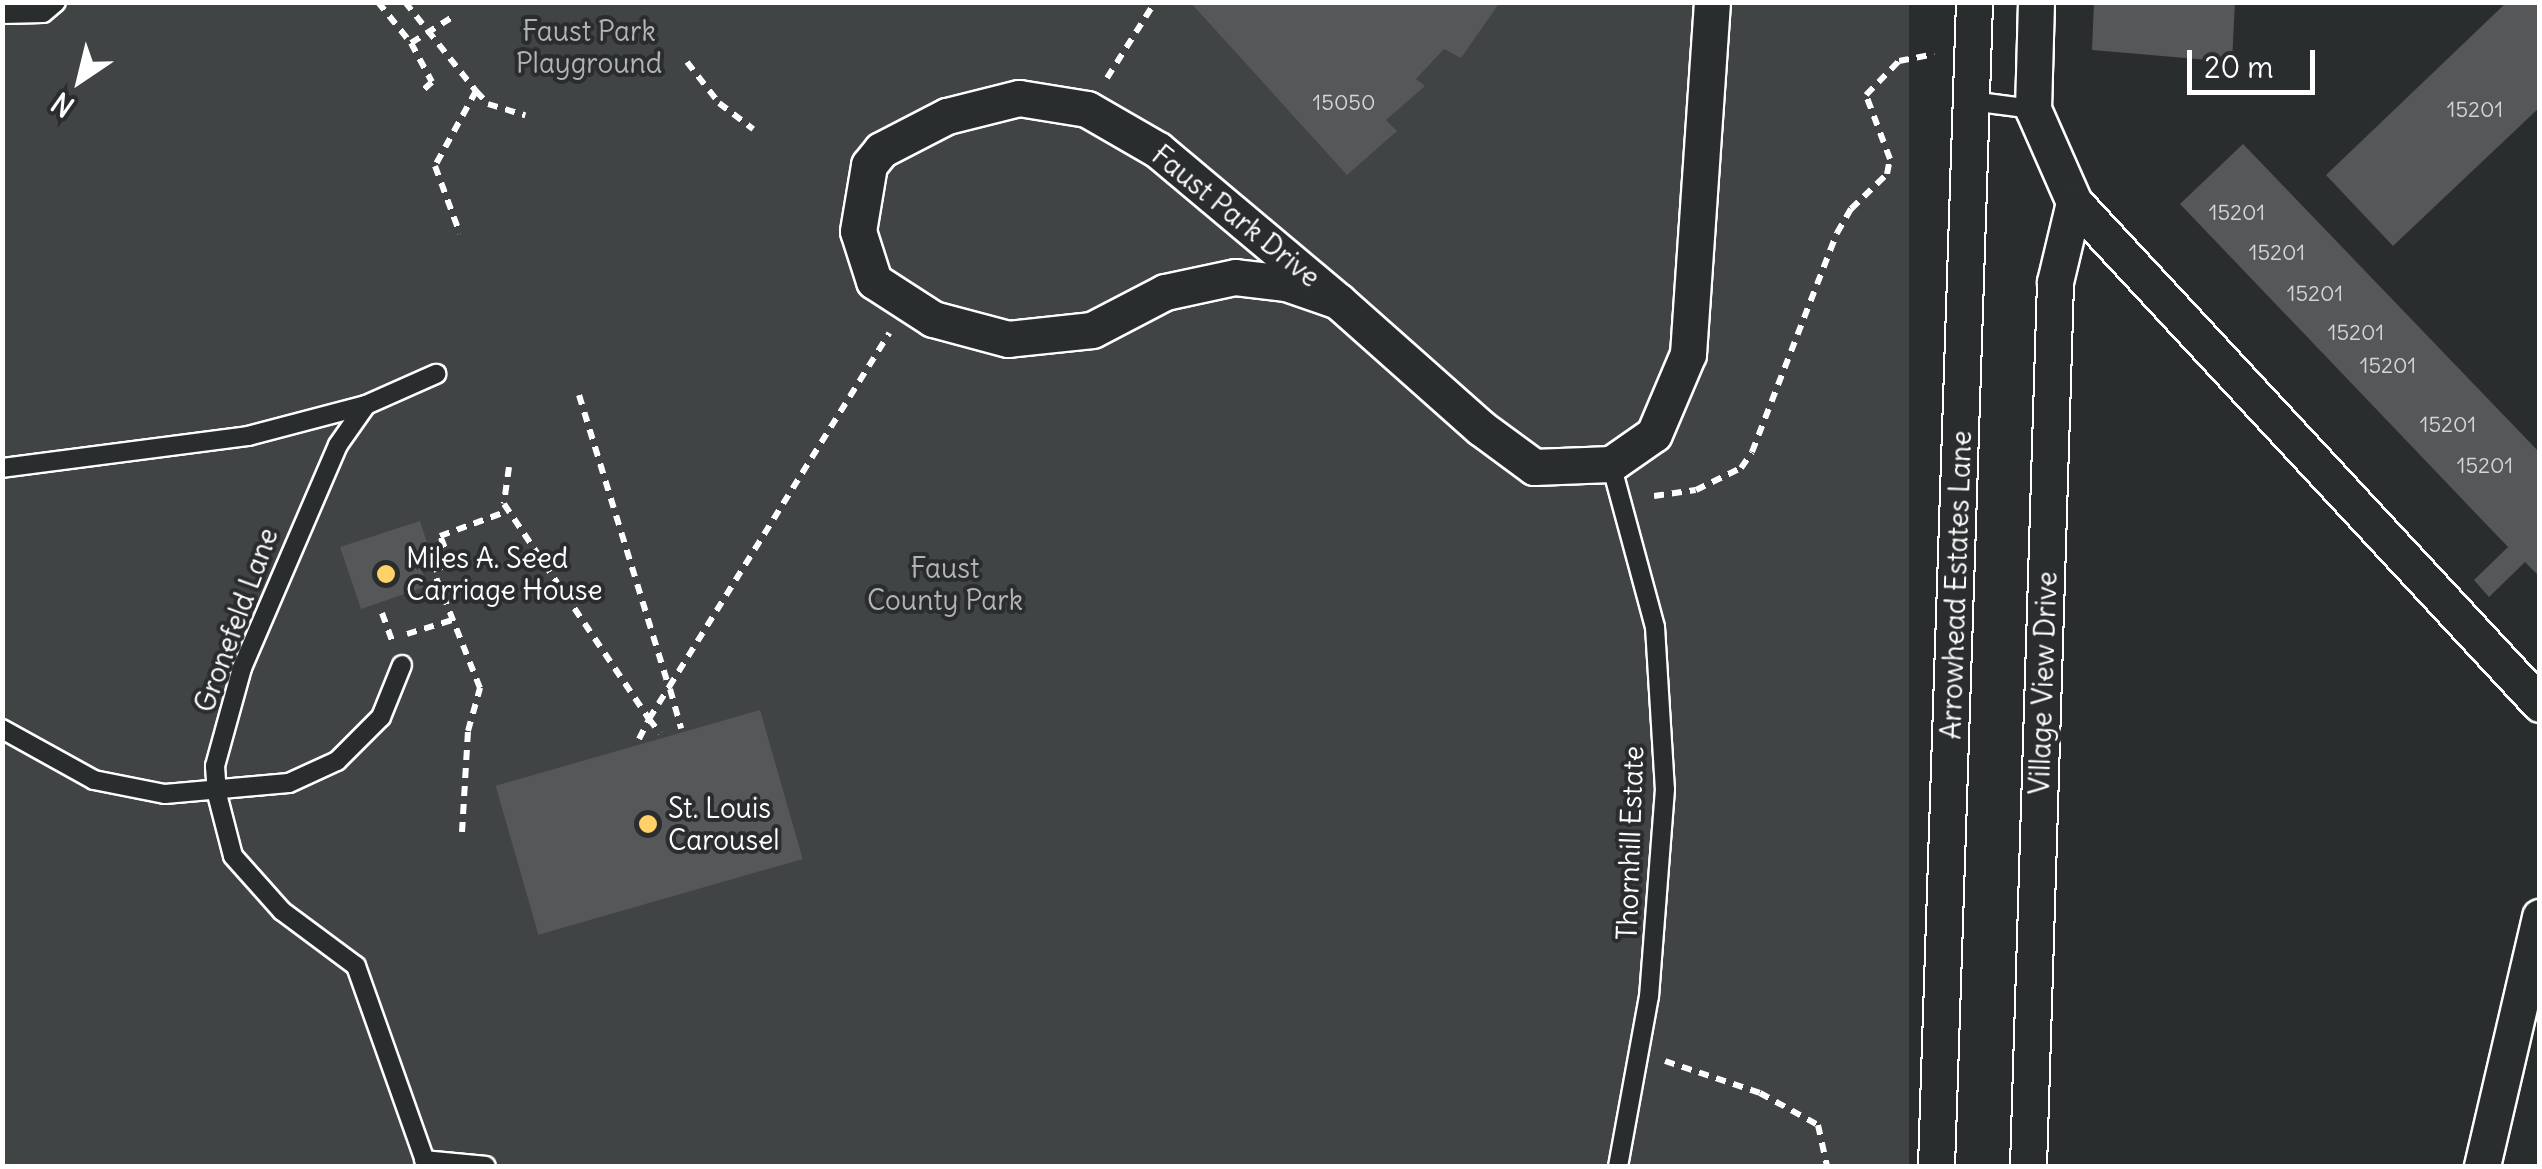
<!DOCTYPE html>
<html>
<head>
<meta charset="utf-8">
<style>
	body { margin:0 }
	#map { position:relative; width:2542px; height:1169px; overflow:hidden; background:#2a2d2e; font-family:Delius,sans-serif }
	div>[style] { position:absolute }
	.green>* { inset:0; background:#414445; transform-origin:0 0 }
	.building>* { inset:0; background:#555758; transform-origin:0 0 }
	.path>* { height:6px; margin-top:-3px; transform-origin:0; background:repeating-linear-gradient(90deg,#fff 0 10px,transparent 0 18px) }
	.roads { filter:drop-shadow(2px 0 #fff) drop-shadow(-2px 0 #fff) drop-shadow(0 2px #fff) drop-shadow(0 -2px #fff) }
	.lane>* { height:18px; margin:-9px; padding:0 9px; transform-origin:9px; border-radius:9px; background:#2a2d2e }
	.street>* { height:35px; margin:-17.5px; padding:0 17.5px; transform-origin:17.5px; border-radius:17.5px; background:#2a2d2e }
	.dots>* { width:28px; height:28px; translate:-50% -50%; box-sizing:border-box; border:5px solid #2a2d2e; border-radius:50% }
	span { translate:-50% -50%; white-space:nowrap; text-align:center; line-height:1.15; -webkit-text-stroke:8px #2a2d2e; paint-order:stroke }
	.number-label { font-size:22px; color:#d4d5d5 }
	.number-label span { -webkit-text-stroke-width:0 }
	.park-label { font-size:28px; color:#b3b4b5 }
	.street-label { font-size:28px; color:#fff }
	.poi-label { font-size:28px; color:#fff }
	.left { translate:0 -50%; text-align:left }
	.frame { position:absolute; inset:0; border:5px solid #fff; pointer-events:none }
	.north { position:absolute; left:30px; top:30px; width:100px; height:100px; -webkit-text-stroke:8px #2a2d2e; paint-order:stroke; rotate:215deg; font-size:28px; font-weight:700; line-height:40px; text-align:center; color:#fff }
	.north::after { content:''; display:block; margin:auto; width:35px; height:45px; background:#fff; clip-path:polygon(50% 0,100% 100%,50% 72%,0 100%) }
	.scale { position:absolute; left:2187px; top:50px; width:128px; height:45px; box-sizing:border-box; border:5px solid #fff; border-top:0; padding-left:12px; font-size:30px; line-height:35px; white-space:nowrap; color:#fff; -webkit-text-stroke:8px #2a2d2e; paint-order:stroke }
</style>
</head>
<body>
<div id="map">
	<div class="green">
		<div style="left:2px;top:3px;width:1907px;height:1163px"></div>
	</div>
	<div class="building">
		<div style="clip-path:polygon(1190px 2px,1500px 2px,1461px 58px,1444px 49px,1416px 79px,1425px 86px,1386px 120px,1397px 131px,1347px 175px)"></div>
		<div style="clip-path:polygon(2094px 2px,2235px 2px,2232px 62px,2092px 50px)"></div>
		<div style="clip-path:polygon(2507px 2px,2540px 2px,2540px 107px,2393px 246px,2326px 175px)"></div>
		<div style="clip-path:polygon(2243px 144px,2540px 453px,2540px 577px,2525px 562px,2489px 597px,2474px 580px,2508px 547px,2180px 204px)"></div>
		<div style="clip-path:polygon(420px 521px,432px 558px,419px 562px,427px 586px,361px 609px,340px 547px)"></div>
		<div style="left:760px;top:710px;width:155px;height:275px;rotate:74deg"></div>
	</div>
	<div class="path">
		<div style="left:378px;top:2px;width:53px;rotate:51.2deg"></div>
		<div style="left:411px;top:43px;width:51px;rotate:-32.1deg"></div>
		<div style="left:405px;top:2px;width:114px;rotate:51.4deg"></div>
		<div style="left:476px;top:91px;width:85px;rotate:118.7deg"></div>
		<div style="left:435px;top:166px;width:72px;rotate:69.8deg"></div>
		<div style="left:411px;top:43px;width:44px;rotate:61.7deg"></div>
		<div style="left:432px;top:82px;width:13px;rotate:138deg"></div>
		<div style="left:687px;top:62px;width:52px;rotate:52deg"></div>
		<div style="left:719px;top:103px;width:43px;rotate:37.4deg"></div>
		<div style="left:1107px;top:78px;width:90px;rotate:-57.7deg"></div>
		<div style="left:476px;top:91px;width:18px;rotate:47deg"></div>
		<div style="left:488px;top:104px;width:39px;rotate:17deg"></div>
		<div style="left:579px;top:395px;width:306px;rotate:72.9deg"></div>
		<div style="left:669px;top:687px;width:417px;rotate:-58.1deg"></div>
		<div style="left:509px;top:467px;width:37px;rotate:98deg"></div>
		<div style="left:504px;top:504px;width:259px;rotate:56deg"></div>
		<div style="left:649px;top:719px;width:38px;rotate:-58deg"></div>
		<div style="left:1654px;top:496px;width:42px;rotate:-8.1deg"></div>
		<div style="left:1696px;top:490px;width:50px;rotate:-26.1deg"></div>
		<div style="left:1741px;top:468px;width:19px;rotate:-55deg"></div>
		<div style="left:1752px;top:452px;width:235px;rotate:-68.8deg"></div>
		<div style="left:1837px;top:233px;width:28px;rotate:-60deg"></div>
		<div style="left:1851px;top:209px;width:50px;rotate:-44.2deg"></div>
		<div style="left:1887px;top:174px;width:15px;rotate:-79deg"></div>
		<div style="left:1890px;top:159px;width:68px;rotate:-110.6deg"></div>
		<div style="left:1866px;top:95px;width:47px;rotate:-45.9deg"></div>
		<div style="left:1899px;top:61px;width:36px;rotate:-11deg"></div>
		<div style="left:382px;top:613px;width:29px;rotate:70deg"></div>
		<div style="left:407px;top:634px;width:47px;rotate:-17.3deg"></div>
		<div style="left:670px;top:689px;width:41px;rotate:74.2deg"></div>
		<div style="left:639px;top:739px;width:22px;rotate:-63deg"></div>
		<div style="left:649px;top:719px;width:18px;rotate:52deg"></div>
		<div style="left:462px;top:832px;width:101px;rotate:-86.6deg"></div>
		<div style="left:468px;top:731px;width:45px;rotate:-74.4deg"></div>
		<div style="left:480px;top:688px;width:127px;rotate:-111.7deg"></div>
		<div style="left:433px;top:570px;width:19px;rotate:-18deg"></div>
		<div style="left:451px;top:564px;width:30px;rotate:-111deg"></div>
		<div style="left:440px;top:536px;width:72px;rotate:-20.2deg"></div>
		<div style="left:1665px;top:1061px;width:100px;rotate:18.6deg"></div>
		<div style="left:1760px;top:1093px;width:66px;rotate:28.9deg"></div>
		<div style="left:1818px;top:1125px;width:42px;rotate:77.6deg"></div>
	</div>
	<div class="roads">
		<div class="lane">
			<div style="left:2px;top:14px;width:41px;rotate:-1.4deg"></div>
			<div style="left:43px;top:13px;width:17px;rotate:-40deg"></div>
			<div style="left:1971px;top:101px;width:63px;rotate:7.4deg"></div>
			<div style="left:366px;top:405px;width:49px;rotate:125deg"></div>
			<div style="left:338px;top:445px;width:243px;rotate:113.3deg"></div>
			<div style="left:242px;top:668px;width:102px;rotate:105.4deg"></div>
			<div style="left:215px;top:766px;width:28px;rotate:86deg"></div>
			<div style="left:217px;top:794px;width:64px;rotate:75.5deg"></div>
			<div style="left:233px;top:856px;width:74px;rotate:48.3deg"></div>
			<div style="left:282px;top:911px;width:92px;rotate:36.6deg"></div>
			<div style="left:356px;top:966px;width:212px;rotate:70.5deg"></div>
			<div style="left:1611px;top:464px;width:169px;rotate:74.9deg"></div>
			<div style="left:1655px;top:627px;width:162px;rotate:86.5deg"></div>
			<div style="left:1665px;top:789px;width:208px;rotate:94.4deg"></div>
			<div style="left:1649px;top:996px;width:173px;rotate:100.3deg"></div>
			<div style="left:2px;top:468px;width:248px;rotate:-7.4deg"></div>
			<div style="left:248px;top:436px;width:122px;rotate:-14.7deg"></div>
			<div style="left:366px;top:405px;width:77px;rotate:-23.9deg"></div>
			<div style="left:2px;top:729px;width:105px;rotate:29deg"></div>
			<div style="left:94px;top:780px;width:72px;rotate:11.2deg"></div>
			<div style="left:165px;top:794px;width:124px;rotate:-5.1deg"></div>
			<div style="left:289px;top:783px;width:53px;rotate:-24.6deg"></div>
			<div style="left:337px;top:761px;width:62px;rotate:-45deg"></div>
			<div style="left:381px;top:717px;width:56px;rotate:-68deg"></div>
			<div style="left:424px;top:1160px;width:62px;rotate:5.5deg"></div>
		</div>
		<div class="street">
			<div style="left:2036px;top:2px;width:107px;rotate:91.6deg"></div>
			<div style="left:2033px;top:109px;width:102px;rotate:66.2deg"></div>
			<div style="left:2074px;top:202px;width:685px;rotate:47.13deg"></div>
			<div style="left:1338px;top:301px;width:55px;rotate:-160.9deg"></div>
			<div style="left:1286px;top:283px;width:51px;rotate:-173.3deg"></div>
			<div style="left:1235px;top:277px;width:72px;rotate:167.9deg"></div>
			<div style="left:1165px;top:292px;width:82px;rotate:152.5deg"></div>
			<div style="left:1092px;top:330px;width:84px;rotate:173.9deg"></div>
			<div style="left:1008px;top:339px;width:78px;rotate:-165.1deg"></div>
			<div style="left:933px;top:319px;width:70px;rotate:-147.2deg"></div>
			<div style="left:874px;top:281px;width:52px;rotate:-107.7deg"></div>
			<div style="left:858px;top:231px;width:67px;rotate:-80.5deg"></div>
			<div style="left:869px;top:165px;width:19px;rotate:-51deg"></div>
			<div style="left:881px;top:150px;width:74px;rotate:-27.3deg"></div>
			<div style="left:947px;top:116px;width:74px;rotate:-14deg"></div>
			<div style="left:1019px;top:98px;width:69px;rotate:9.2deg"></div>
			<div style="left:1087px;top:109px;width:82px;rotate:30deg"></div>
			<div style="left:1158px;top:150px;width:235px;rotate:40deg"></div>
			<div style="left:1338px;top:301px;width:191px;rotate:41.6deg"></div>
			<div style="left:1481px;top:428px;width:66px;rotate:36.3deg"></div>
			<div style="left:1534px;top:467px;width:77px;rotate:-2.2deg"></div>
			<div style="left:1611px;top:464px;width:52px;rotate:-34.9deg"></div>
			<div style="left:1654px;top:434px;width:87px;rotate:-67deg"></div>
			<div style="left:1688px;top:354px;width:353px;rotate:-86.1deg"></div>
			<div style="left:1936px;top:1166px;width:1165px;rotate:-88.13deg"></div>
			<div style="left:2028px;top:1166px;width:884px;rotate:-88.25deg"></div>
			<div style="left:2055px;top:282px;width:82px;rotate:-76.6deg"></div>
			<div style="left:2482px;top:1166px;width:256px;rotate:-76.9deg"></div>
		</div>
	</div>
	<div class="dots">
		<div style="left:386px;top:574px;background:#ffd166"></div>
		<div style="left:648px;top:824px;background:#ffd166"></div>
	</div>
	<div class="number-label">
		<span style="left:1344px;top:103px">15050</span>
		<span style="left:2475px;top:110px">15201</span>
		<span style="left:2237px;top:213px">15201</span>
		<span style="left:2277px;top:253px">15201</span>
		<span style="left:2315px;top:294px">15201</span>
		<span style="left:2356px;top:333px">15201</span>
		<span style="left:2388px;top:366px">15201</span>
		<span style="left:2448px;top:425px">15201</span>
		<span style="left:2485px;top:466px">15201</span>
	</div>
	<div class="park-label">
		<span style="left:589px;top:47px">Faust Park<br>Playground</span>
		<span style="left:945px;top:584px">Faust<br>County Park</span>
	</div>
	<div class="street-label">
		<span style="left:1236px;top:216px;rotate:39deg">Faust Park Drive</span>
		<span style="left:1956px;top:585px;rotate:-88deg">Arrowhead Estates Lane</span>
		<span style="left:236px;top:620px;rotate:-70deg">Gronefeld Lane</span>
		<span style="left:2043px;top:683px;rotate:-88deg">Village View Drive</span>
		<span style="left:1630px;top:843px;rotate:-88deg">Thornhill Estate</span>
	</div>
	<div class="poi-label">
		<span class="left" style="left:406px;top:574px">Miles A. Seed<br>Carriage House</span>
		<span class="left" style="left:668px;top:824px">St. Louis<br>Carousel</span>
	</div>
	<div class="frame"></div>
	<div class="north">N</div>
	<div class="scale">20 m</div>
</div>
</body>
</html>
